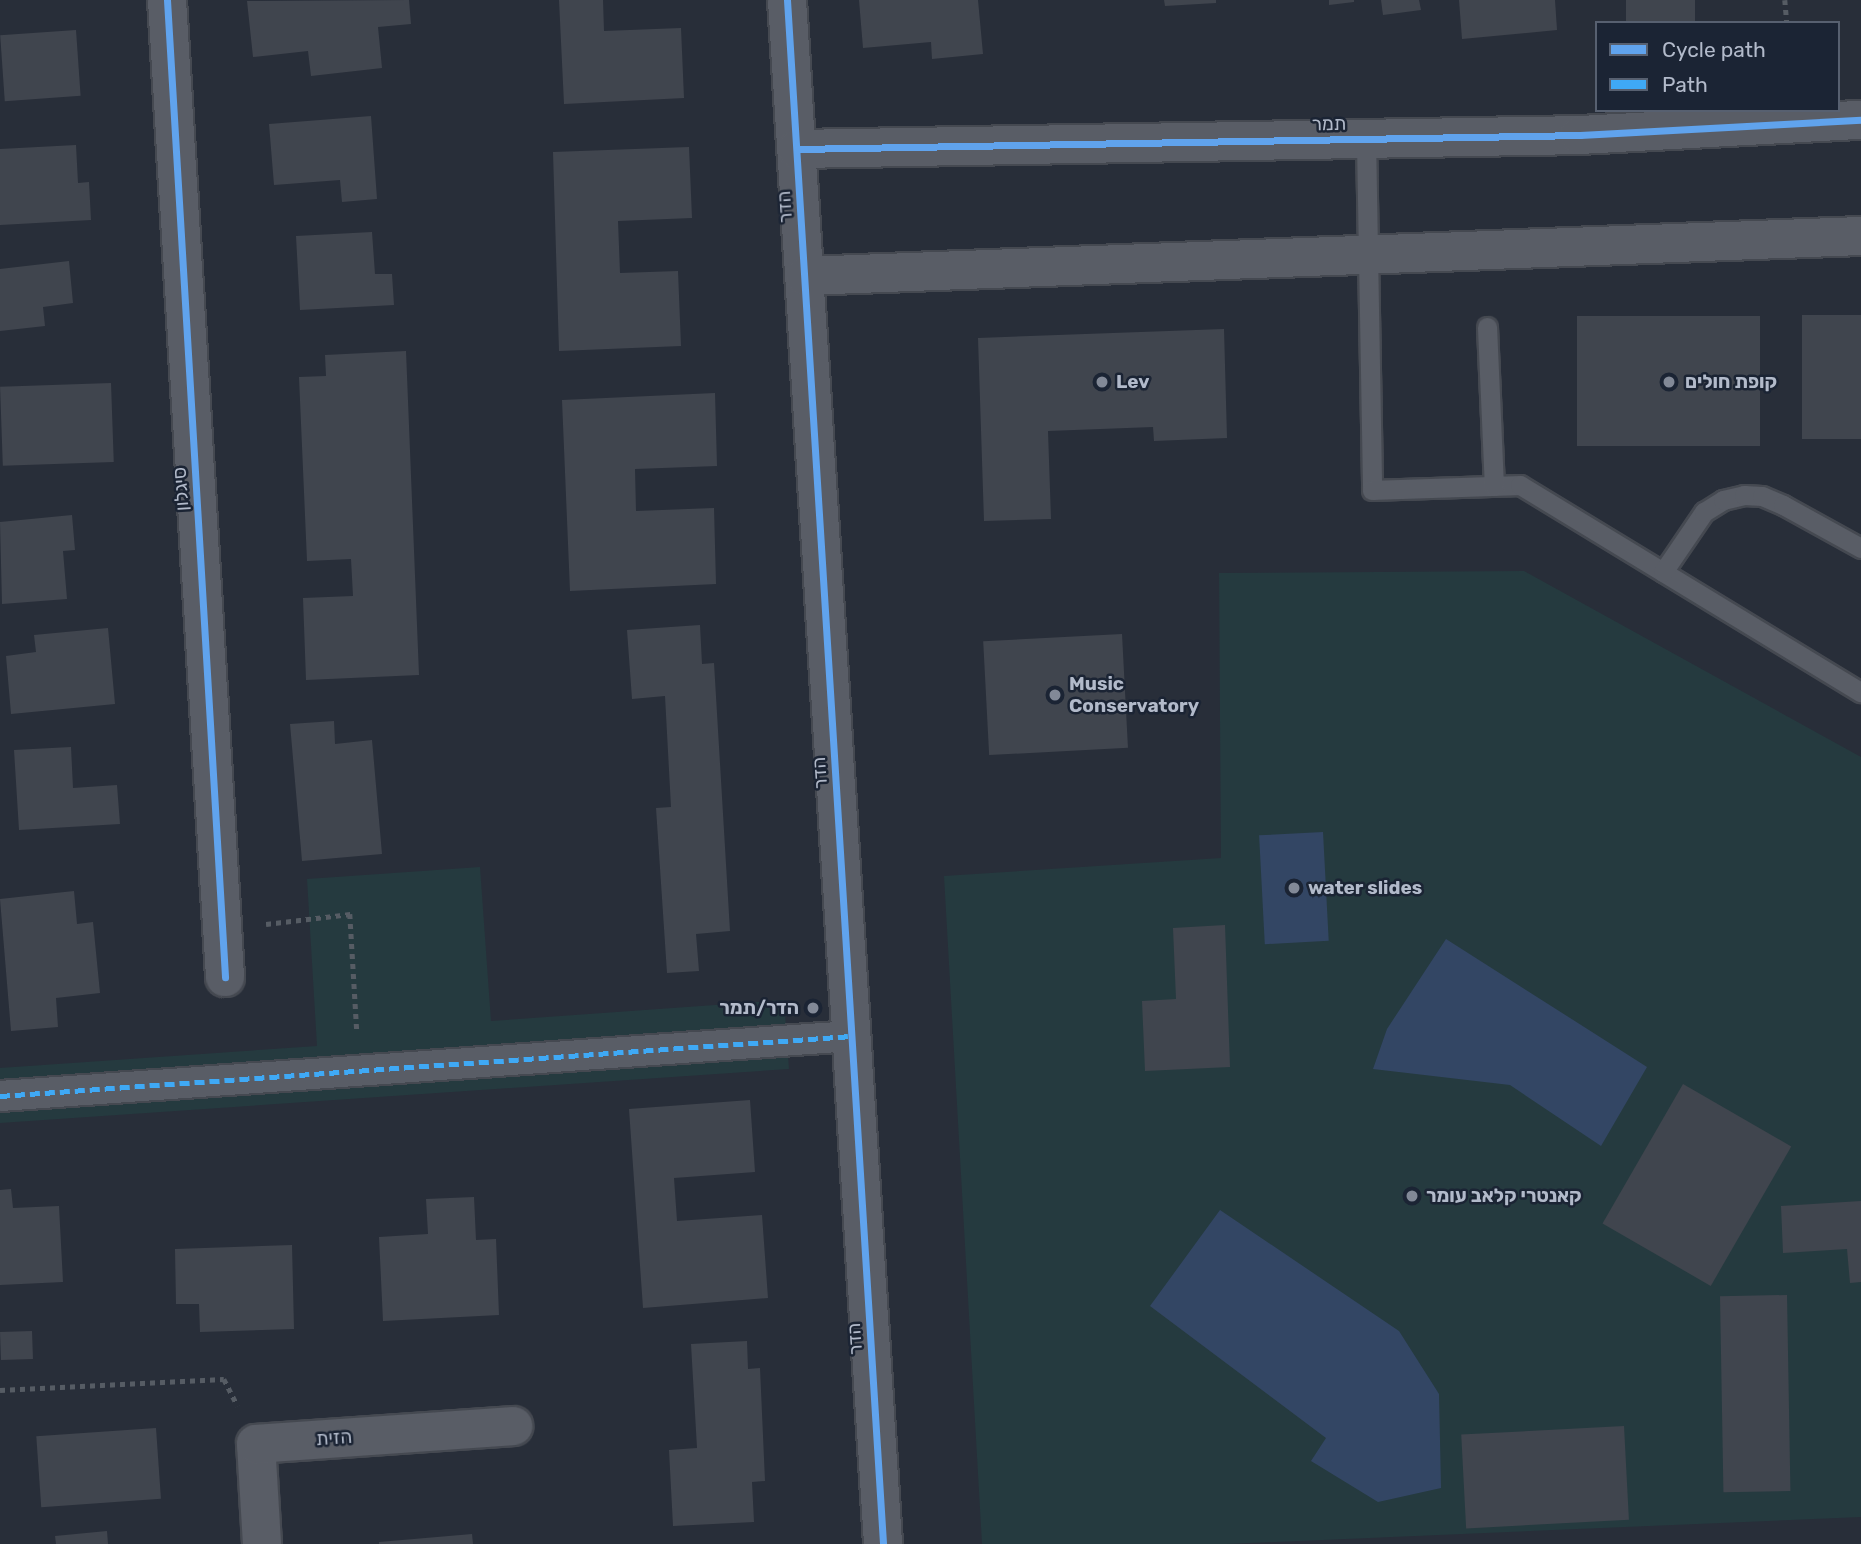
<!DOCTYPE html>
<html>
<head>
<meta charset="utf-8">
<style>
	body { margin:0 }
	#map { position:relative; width:1861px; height:1544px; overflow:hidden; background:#282e39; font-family:Rubik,"Noto Sans Hebrew",sans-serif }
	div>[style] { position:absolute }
	.green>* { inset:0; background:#253a3f }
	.water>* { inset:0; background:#334664; transform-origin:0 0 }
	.building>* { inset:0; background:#40454e; transform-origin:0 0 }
	.path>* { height:4.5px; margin-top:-2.25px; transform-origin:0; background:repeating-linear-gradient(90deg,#565c64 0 5px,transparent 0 10px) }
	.roads { filter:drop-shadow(2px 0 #454951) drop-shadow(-2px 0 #454951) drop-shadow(0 2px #454951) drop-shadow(0 -2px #454951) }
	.service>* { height:19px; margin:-9.5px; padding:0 9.5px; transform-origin:9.5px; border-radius:9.5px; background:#595d66 }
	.pedestrian>* { height:30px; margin:-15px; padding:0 15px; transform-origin:15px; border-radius:15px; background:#595d66 }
	.minor>* { height:38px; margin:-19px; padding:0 19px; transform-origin:19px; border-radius:19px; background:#595d66 }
	.tertiary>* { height:38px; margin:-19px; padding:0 19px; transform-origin:19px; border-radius:19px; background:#595d66 }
	.quiet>* { height:5px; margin-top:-2.5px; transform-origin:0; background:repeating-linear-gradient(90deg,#3fa9f5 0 10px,transparent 0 15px) }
	.cycleway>* { height:7px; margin:-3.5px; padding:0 3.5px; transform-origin:3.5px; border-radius:3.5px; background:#60a3ed }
	.dots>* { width:19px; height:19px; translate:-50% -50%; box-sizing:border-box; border:4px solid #1b2434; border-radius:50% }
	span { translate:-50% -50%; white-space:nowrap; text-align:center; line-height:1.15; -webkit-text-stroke:5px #1b2434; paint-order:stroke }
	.street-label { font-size:19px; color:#b2baca }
	.poi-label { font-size:19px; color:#b2baca; font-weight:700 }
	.left { translate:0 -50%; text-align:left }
	.right { translate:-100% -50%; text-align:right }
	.legend { position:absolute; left:1595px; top:21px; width:245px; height:91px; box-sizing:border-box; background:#1b2434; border:2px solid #576070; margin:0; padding:9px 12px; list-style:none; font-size:21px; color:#b2baca }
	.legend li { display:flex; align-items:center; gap:14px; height:35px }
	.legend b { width:35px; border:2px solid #576070 }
</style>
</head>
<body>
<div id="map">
	<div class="green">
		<div style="clip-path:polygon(1524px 571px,1861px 757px,1861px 1517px,1226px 1544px,982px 1544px,944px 876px,1221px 858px,1219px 573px)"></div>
		<div style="clip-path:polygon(480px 867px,491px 1021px,784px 1000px,789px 1069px,0 1123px,0 1068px,317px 1046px,307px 879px)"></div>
	</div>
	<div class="water">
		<div style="left:1323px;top:832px;width:109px;height:64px;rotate:87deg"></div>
		<div style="clip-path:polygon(1446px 939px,1647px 1067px,1601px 1146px,1510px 1085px,1373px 1069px,1387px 1029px)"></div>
		<div style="clip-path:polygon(1220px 1210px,1399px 1331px,1439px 1394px,1441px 1488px,1378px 1502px,1311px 1461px,1326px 1438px,1150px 1306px)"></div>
	</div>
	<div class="building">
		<div style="clip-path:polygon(409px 0,411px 24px,378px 27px,382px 68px,311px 76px,308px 51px,253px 57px,247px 1px)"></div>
		<div style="clip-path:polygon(559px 0,603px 0,604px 31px,681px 28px,684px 98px,564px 104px)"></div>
		<div style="clip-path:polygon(859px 0,978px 0,983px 54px,932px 59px,931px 42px,863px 48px)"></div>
		<div style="clip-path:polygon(1164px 0,1216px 0,1216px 3px,1165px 6px)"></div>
		<div style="clip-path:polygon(1329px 0,1354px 0,1354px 2px,1329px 5px)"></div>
		<div style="clip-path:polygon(1381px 0,1419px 0,1421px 10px,1383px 15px)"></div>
		<div style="clip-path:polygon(1459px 0,1555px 0,1557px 30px,1462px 39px)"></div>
		<div style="left:1626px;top:0;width:69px;height:23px"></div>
		<div style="left:76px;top:30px;width:66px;height:76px;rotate:86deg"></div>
		<div style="clip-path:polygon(371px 116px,377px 199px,342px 202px,340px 180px,274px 185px,269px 124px)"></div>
		<div style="clip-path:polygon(76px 145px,78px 183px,89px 182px,91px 220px,0 225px,0 149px)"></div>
		<div style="clip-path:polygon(689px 147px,692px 218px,618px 221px,620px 273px,678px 271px,681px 346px,559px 351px,553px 152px)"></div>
		<div style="clip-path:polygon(372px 232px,375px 274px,392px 274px,394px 305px,300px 310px,296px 236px)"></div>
		<div style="clip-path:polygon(69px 261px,73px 303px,43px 307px,45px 326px,0 331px,0 269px)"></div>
		<div style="left:1802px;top:315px;width:59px;height:124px"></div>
		<div style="left:1760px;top:316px;width:130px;height:183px;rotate:90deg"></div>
		<div style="clip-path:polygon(1224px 329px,1227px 438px,1154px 441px,1153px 427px,1048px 431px,1051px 519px,984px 521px,978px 338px)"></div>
		<div style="clip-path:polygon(406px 351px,419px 675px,306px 680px,303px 598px,353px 596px,351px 559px,307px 561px,299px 377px,326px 376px,325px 355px)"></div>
		<div style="left:111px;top:383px;width:79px;height:111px;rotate:88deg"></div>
		<div style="clip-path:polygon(715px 393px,717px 466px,635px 469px,636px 511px,714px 508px,716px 584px,570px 591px,562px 400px)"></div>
		<div style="clip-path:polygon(72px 515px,75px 550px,63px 551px,67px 599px,2px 604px,0 522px)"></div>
		<div style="clip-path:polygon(700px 625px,702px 664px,714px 663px,730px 931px,696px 934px,699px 971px,667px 973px,656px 808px,671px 807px,665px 696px,632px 699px,627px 630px)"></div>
		<div style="clip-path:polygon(108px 628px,115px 704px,11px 714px,6px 656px,36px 652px,34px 635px)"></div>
		<div style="left:1122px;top:634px;width:114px;height:139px;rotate:87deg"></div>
		<div style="clip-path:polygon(334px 721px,335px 744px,372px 740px,382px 854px,302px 861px,290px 724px)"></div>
		<div style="clip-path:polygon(71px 747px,73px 788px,117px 785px,120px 824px,19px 830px,14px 750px)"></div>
		<div style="clip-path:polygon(74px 891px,77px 924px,93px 922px,100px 993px,56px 998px,58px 1027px,11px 1031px,0 899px)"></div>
		<div style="clip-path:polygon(1225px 925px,1230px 1067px,1145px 1071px,1142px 1001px,1176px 999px,1173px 928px)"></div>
		<div style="left:1683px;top:1084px;width:125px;height:161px;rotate:30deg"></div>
		<div style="clip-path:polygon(750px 1100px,755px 1172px,674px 1178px,677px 1221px,762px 1215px,768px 1298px,643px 1308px,629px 1109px)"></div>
		<div style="clip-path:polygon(11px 1189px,13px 1208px,59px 1206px,63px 1282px,0 1285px,0 1190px)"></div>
		<div style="clip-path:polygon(474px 1197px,476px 1240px,496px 1239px,499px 1315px,383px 1321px,379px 1237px,428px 1234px,426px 1199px)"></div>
		<div style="clip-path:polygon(1861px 1201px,1861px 1282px,1850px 1283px,1847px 1249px,1783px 1253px,1781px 1206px)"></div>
		<div style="clip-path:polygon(292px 1245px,294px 1329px,200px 1332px,199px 1304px,176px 1304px,175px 1249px)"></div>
		<div style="left:1787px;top:1295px;width:196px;height:67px;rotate:89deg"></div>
		<div style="left:32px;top:1331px;width:28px;height:32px;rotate:88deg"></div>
		<div style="clip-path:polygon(747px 1341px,748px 1369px,760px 1368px,765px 1481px,752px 1482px,754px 1522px,673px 1526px,669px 1450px,697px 1448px,691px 1344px)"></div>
		<div style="left:1624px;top:1426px;width:94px;height:163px;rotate:87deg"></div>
		<div style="left:156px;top:1428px;width:71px;height:120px;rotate:86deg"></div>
		<div style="clip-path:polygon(107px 1531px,108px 1544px,56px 1544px,55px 1536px)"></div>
		<div style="clip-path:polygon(472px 1534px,473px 1544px,379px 1544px,379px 1542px)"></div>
	</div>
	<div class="path">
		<div style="left:1785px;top:0;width:23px;rotate:85deg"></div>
		<div style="left:266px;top:924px;width:85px;rotate:-6.8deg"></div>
		<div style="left:350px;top:914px;width:117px;rotate:86.6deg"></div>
		<div style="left:0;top:1390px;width:224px;rotate:-2.8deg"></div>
		<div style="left:224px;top:1379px;width:30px;rotate:63deg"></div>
	</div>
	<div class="roads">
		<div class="service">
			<div style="left:1366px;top:139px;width:351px;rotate:89deg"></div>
			<div style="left:1372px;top:490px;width:148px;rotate:-1.9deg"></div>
			<div style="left:1520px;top:485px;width:399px;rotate:31.3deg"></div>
			<div style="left:1487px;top:327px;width:159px;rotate:87.5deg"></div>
			<div style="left:1663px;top:572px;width:73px;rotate:-55.7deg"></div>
			<div style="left:1704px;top:512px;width:22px;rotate:-32deg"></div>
			<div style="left:1723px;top:500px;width:22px;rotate:-13deg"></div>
			<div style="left:1744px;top:495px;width:18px;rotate:3deg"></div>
			<div style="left:1762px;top:496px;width:23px;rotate:23deg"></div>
			<div style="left:1783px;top:505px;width:89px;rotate:28.9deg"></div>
		</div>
		<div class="pedestrian">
			<div style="left:0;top:1096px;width:854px;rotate:-4.03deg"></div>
		</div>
		<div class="minor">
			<div style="left:167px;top:0;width:979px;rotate:86.6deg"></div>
			<div style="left:262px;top:1544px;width:100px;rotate:-93.4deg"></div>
			<div style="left:256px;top:1444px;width:258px;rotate:-4deg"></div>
		</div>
		<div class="tertiary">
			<div style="left:787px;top:0;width:1547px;rotate:86.44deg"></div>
			<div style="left:797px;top:149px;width:783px;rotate:-1.02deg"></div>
			<div style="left:1580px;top:135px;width:281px;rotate:-3.1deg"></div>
			<div style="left:805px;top:276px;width:1057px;rotate:-2.17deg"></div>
		</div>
	</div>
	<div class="quiet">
		<div style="left:0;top:1096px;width:854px;rotate:-4.03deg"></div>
	</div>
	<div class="cycleway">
		<div style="left:167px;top:0;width:979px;rotate:86.6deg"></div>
		<div style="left:787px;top:0;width:1547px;rotate:86.44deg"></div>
		<div style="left:797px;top:149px;width:783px;rotate:-1.02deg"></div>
		<div style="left:1580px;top:135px;width:281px;rotate:-3.1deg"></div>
	</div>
	<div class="dots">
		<div style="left:1102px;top:382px;background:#828997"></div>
		<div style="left:1669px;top:382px;background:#828997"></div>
		<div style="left:1055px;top:695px;background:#828997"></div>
		<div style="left:1294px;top:888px;background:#828997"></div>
		<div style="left:813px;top:1008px;background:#828997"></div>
		<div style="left:1412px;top:1196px;background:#828997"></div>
	</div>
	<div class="street-label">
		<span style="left:1329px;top:124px;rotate:-1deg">תמר</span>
		<span style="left:785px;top:207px;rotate:-94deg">הדר</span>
		<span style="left:181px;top:489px;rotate:-94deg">סיגלון</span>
		<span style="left:820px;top:773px;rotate:-94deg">הדר</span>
		<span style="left:855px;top:1339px;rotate:-94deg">הדר</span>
		<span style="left:334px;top:1438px;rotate:-4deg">הזית</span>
	</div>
	<div class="poi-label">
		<span class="left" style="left:1116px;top:382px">Lev</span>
		<span class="left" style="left:1685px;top:382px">קופת חולים</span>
		<span class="left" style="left:1069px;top:695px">Music<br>Conservatory</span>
		<span class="left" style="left:1308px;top:888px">water slides</span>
		<span class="right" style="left:799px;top:1008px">הדר/תמר</span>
		<span class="left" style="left:1426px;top:1196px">קאנטרי קלאב עומר</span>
	</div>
	<ul class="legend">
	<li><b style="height:9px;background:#60a3ed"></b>Cycle path</li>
	<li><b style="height:9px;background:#3fa9f5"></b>Path</li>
	</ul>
</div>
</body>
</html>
